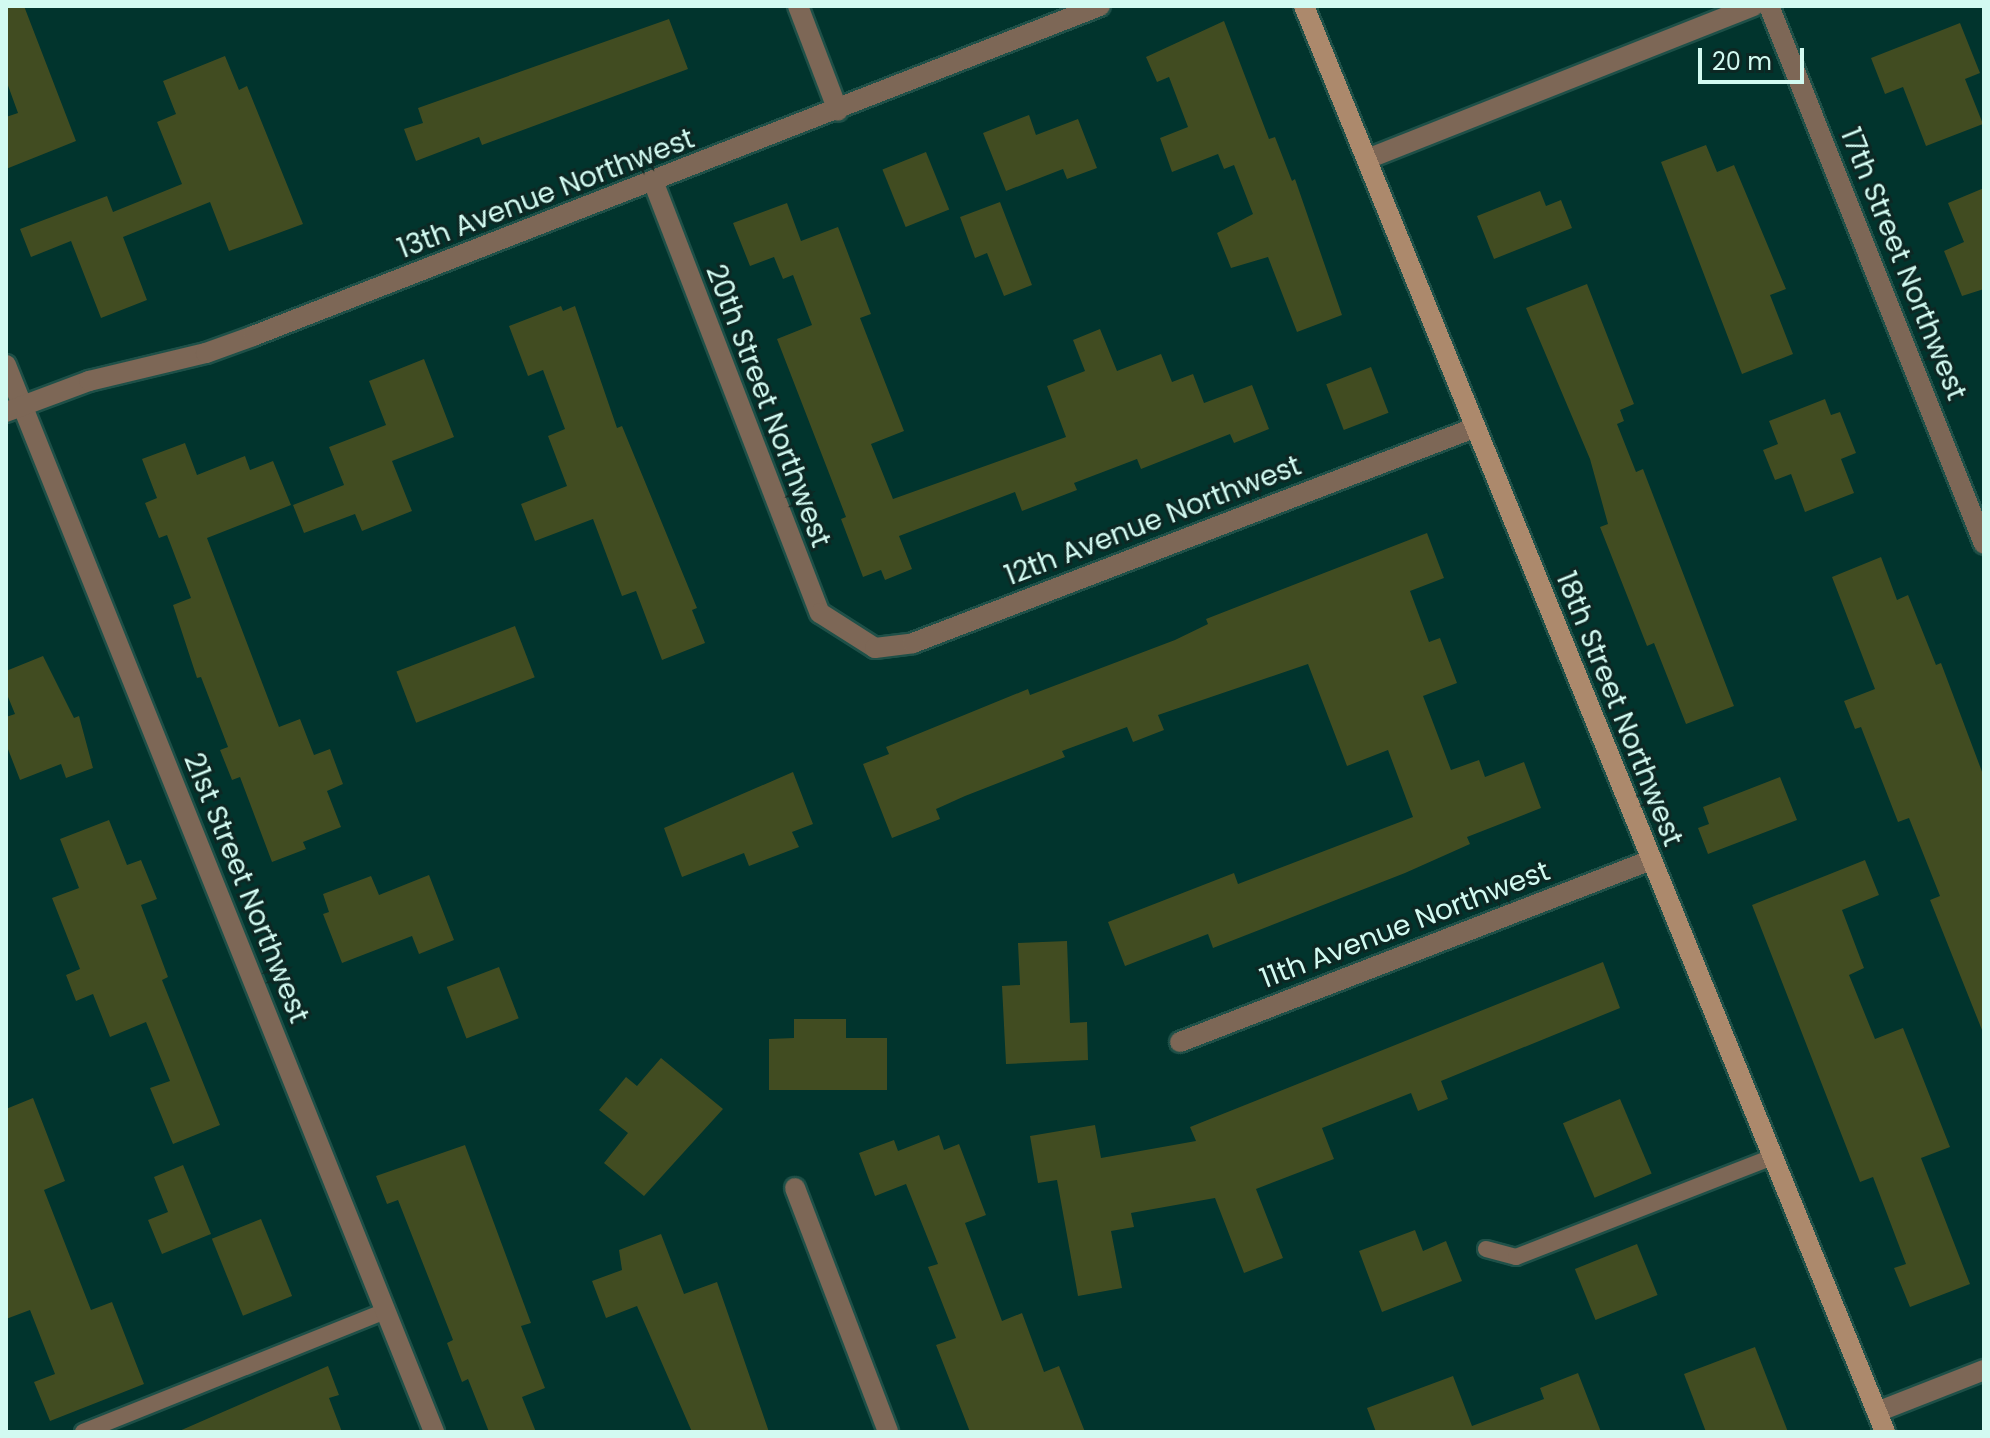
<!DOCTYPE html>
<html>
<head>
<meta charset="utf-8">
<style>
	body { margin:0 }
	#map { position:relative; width:1990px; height:1438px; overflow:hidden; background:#01342d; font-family:Poppins,sans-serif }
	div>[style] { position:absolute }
	.building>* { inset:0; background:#414c21; transform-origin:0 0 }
	.roads { filter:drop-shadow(2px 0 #1e5048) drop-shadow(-2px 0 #1e5048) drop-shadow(0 2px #1e5048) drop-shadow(0 -2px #1e5048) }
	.lane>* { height:16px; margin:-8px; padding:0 8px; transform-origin:8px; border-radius:8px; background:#7d6756 }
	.street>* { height:20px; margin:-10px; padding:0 10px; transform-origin:10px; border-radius:10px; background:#7d6756 }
	.secondary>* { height:20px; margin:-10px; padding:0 10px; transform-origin:10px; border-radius:10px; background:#ac896c }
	span { translate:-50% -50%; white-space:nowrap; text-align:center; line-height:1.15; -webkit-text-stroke:6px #0c2723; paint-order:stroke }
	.street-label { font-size:28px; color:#d2faf1 }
	.frame { position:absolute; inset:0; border:8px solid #d2faf1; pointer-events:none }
	.scale { position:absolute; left:1698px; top:48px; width:106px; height:36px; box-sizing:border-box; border:4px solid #d2faf1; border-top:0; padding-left:10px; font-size:24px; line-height:28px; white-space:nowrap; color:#d2faf1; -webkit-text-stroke:6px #0c2723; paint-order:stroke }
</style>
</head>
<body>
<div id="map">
	<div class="building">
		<div style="clip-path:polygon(6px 6px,24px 6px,76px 141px,6px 169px,6px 117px,18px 113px,6px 80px)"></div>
		<div style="clip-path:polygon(669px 19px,688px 69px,482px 145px,479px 137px,416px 161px,404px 129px,423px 123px,418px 108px)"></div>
		<div style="clip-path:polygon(1224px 21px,1269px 139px,1275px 137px,1292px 181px,1295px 179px,1342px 315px,1297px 332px,1268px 257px,1231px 268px,1217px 233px,1253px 214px,1234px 165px,1224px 169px,1218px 154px,1172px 172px,1160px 138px,1188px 127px,1169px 77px,1157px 82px,1146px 57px)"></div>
		<div style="clip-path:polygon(1960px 23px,1980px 73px,1965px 79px,1983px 124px,1926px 146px,1903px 87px,1885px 94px,1871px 58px)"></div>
		<div style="clip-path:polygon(225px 56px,239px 90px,247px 86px,303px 224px,229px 251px,210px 202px,123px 237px,147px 300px,101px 318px,71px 241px,31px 257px,20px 229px,107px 196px,113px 212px,182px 184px,157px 122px,176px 114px,163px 81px)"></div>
		<div style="clip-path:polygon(1029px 115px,1036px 135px,1078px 119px,1097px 168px,1067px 179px,1063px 169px,1006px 191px,983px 133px)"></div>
		<div style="clip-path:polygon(1706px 145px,1717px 172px,1734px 165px,1786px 289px,1770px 295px,1793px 354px,1742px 374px,1661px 162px)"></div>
		<div style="left:926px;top:152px;width:62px;height:47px;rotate:68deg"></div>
		<div style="clip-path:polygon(1984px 188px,1984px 289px,1962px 296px,1944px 251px,1964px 242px,1948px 203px)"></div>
		<div style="clip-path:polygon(1540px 191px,1546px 206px,1561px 200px,1572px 228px,1494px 259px,1477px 216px)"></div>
		<div style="clip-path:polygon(1000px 202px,1032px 285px,1004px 296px,987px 253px,975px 258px,960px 217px)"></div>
		<div style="clip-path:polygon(787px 203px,801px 241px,838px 227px,871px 314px,860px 318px,904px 431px,871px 444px,893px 499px,1066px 437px,1047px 386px,1085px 371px,1073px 340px,1100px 329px,1117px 371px,1161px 354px,1172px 382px,1193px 374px,1204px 403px,1252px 385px,1269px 429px,1234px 443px,1230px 434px,1141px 469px,1137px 459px,1074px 483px,1077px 490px,1022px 511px,1015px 492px,899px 536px,912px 569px,885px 580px,881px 570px,863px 577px,841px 519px,846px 517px,777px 339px,812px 325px,793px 275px,783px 279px,774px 257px,750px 266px,733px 223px)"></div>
		<div style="clip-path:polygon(1587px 284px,1634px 404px,1620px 410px,1624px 421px,1617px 424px,1636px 472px,1643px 469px,1734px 706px,1686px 724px,1654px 643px,1647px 646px,1600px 527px,1608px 524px,1590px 459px,1526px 308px)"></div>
		<div style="clip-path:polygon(561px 306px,563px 311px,575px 306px,617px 428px,622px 426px,697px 608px,692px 610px,705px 643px,662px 660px,636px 591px,622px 596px,593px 519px,535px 541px,521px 504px,567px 486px,548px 436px,565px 429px,543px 370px,528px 376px,509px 326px)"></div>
		<div style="clip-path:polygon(424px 359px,454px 437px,392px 461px,412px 511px,362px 531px,355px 514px,304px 533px,293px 505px,344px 485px,329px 447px,386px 425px,369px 381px)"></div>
		<div style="left:1371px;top:367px;width:49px;height:48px;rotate:69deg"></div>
		<div style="clip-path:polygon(1825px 399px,1831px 415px,1840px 412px,1856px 453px,1841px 459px,1854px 493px,1805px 512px,1791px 474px,1775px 480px,1763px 450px,1778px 444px,1769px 421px)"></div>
		<div style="clip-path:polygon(185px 443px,197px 475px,245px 456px,250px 470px,273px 461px,291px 505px,207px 538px,279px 727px,300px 719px,314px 755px,330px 749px,343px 784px,327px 791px,341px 827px,303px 842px,306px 849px,272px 862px,240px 777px,232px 780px,220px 750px,228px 747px,201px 677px,197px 678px,173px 605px,191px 598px,167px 535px,159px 538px,145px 503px,157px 498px,142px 459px)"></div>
		<div style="clip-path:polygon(1427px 533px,1444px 578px,1410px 591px,1429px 642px,1440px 638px,1457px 683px,1423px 696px,1451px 770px,1479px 760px,1485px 777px,1524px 762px,1541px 808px,1467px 837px,1470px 844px,1405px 873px,1213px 948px,1208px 934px,1125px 966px,1108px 922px,1234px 873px,1238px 884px,1413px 817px,1388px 750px,1347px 766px,1308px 664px,1158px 715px,1164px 730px,1133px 742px,1127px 727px,1062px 751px,1065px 757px,965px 796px,936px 809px,940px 819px,892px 838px,863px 764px,889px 754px,886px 747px,1028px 689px,1030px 695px,1175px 640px,1208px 624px,1206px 619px)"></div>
		<div style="clip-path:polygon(1881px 557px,1897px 600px,1908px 595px,1936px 665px,1941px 663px,1984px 777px,1984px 1035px,1930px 900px,1940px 896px,1909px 818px,1898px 822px,1861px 727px,1855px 729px,1844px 701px,1875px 689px,1832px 577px)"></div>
		<div style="left:515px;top:626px;width:55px;height:127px;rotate:69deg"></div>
		<div style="clip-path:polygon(43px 656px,74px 718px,79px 716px,93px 768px,66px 778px,61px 764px,20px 780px,6px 744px,6px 717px,15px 714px,6px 692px,6px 671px)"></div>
		<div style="clip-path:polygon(793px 772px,813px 824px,792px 832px,799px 847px,749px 866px,744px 853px,682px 877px,664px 828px)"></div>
		<div style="clip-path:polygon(1780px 777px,1797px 820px,1708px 854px,1698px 828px,1709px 824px,1703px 807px)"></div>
		<div style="clip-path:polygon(109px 820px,127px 865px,141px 860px,157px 899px,141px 905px,168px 977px,162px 980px,220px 1125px,173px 1144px,150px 1088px,170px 1081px,146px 1022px,110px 1037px,93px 994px,76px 1001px,66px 975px,80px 969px,52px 898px,79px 888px,60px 839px)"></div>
		<div style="clip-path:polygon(1865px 860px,1879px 895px,1842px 910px,1864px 968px,1849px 975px,1875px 1039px,1903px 1028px,1931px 1099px,1950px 1147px,1921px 1158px,1970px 1284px,1910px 1307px,1894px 1268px,1906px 1264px,1873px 1177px,1860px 1182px,1752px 905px)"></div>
		<div style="clip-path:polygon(429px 875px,454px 940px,419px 954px,412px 936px,342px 963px,323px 914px,329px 912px,323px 894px,371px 876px,379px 895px)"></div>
		<div style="clip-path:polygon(1067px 941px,1070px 1023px,1087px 1022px,1088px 1060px,1006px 1064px,1002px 986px,1020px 985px,1018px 943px)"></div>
		<div style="clip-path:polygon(1603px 962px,1620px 1008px,1441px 1081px,1448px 1099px,1418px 1111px,1411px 1093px,1322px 1128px,1334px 1159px,1256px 1189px,1283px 1258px,1244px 1273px,1215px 1198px,1131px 1213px,1134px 1227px,1111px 1231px,1122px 1288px,1078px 1296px,1057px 1180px,1038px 1183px,1030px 1136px,1095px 1125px,1101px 1158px,1196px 1141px,1190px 1127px)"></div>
		<div style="left:499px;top:967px;width:55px;height:56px;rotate:69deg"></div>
		<div style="clip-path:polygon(794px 1019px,846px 1019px,846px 1038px,887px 1038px,887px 1090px,769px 1090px,769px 1039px,794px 1038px)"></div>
		<div style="clip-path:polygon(661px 1058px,723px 1109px,644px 1196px,604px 1163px,628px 1133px,599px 1110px,626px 1077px,637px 1086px)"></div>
		<div style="clip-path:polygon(33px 1098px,65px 1181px,44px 1190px,91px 1310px,112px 1302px,144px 1384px,50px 1421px,34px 1382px,55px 1374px,30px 1310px,6px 1319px,6px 1109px)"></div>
		<div style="left:1620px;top:1099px;width:81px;height:62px;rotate:67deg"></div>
		<div style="clip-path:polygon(939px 1135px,944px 1150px,959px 1144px,986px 1215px,965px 1223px,1002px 1321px,1022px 1313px,1044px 1372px,1059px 1366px,1085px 1432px,970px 1432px,936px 1345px,956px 1338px,928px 1267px,938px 1264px,906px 1184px,875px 1196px,859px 1153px,894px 1140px,898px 1151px)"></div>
		<div style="clip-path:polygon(465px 1145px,531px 1323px,521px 1326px,545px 1388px,522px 1397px,536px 1432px,489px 1432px,468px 1379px,462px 1382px,447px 1343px,453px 1340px,398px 1200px,387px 1204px,376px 1176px)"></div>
		<div style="clip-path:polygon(183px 1165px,211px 1234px,162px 1254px,148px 1220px,168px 1212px,154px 1177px)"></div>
		<div style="left:261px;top:1219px;width:83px;height:53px;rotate:68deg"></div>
		<div style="clip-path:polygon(1415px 1230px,1423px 1251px,1446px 1241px,1462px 1281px,1382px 1312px,1359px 1251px)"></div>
		<div style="clip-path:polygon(661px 1234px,684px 1294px,717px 1282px,769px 1432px,692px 1432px,637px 1306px,606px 1318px,592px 1281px,622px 1270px,619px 1250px)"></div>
		<div style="left:1637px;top:1244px;width:55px;height:67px;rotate:68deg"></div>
		<div style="clip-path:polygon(1755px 1347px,1788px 1432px,1706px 1432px,1684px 1374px)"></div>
		<div style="clip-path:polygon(328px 1366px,339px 1395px,329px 1398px,342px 1432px,177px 1432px)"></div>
		<div style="clip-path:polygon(1578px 1373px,1601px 1432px,1376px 1432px,1367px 1408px,1453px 1376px,1472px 1426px,1544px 1399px,1540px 1388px)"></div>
	</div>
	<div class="roads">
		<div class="lane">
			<div style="left:1486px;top:1249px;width:31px;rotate:15deg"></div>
			<div style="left:1516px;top:1257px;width:276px;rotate:-21.3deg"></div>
			<div style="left:83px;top:1432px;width:326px;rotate:-21.8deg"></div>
		</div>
		<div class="street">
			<div style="left:798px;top:6px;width:112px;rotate:69.1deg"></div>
			<div style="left:1769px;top:6px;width:579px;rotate:68.22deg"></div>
			<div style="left:1367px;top:159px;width:416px;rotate:-21.6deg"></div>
			<div style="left:653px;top:181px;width:463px;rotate:68.9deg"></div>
			<div style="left:820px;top:613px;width:65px;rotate:32.5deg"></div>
			<div style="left:875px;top:648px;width:38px;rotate:-7deg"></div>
			<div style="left:913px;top:643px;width:601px;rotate:-20.97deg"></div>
			<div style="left:6px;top:365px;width:1150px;rotate:68.14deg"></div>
			<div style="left:6px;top:412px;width:89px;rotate:-20.5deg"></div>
			<div style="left:89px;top:381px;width:120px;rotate:-13.5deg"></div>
			<div style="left:206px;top:353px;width:50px;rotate:-19.9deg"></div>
			<div style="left:253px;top:336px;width:909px;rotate:-21.29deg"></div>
			<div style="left:1180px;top:1042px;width:505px;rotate:-21.13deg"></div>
			<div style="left:795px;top:1188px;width:261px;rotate:69.1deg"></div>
			<div style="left:1877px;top:1412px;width:115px;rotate:-21.4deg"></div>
		</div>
		<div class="secondary">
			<div style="left:1304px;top:6px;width:1540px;rotate:67.83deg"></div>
		</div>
	</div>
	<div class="street-label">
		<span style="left:546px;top:194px;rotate:-21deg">13th Avenue Northwest</span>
		<span style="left:1903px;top:264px;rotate:68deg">17th Street Northwest</span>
		<span style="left:768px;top:406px;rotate:69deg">20th Street Northwest</span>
		<span style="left:1153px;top:521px;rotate:-21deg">12th Avenue Northwest</span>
		<span style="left:1619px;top:709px;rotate:68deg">18th Street Northwest</span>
		<span style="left:246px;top:888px;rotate:68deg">21st Street Northwest</span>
		<span style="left:1405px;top:925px;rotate:-21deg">11th Avenue Northwest</span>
	</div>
	<div class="frame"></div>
	<div class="scale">20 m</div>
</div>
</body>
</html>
